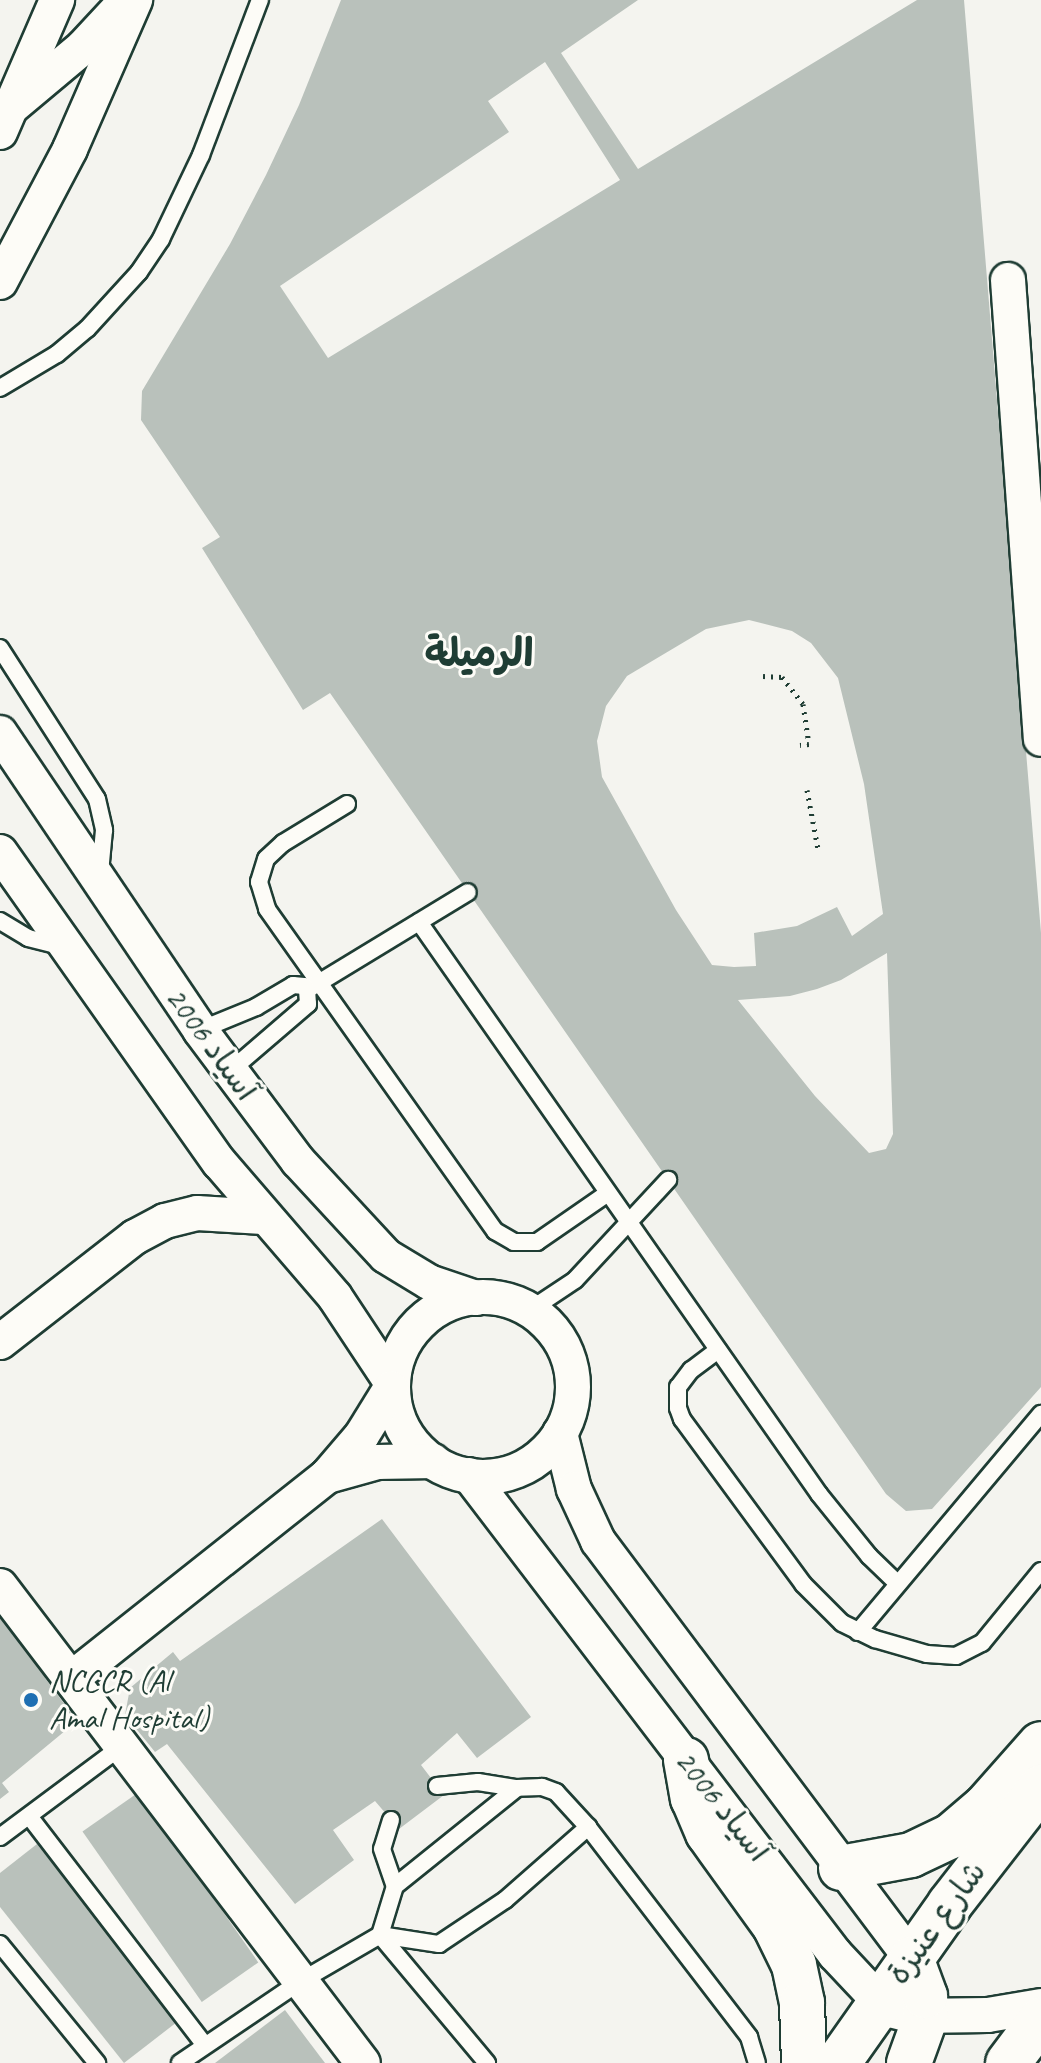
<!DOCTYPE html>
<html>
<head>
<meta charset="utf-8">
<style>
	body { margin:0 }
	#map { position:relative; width:1041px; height:2063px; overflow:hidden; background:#f4f4ef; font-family:Caveat,"Playpen Sans Arabic",sans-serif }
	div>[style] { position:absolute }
	.building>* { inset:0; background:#b9c1bb; transform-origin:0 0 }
	.path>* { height:5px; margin-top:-2.5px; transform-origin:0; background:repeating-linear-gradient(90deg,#1f3d34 0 2px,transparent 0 8px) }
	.roads { filter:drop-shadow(2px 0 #1f3d34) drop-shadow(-2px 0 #1f3d34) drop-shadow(0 2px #1f3d34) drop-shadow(0 -2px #1f3d34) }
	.lane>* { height:16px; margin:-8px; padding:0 8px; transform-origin:8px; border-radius:8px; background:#fdfcf7 }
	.street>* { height:34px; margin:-17px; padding:0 17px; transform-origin:17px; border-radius:17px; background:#fdfcf7 }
	.street>.ring { margin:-17px; padding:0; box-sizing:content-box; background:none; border:34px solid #fdfcf7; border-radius:50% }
	.primary>* { height:44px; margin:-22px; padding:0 22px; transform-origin:22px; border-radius:22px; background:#fdfcf7 }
	.dots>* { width:22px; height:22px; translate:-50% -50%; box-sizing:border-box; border:4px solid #fdfcf7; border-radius:50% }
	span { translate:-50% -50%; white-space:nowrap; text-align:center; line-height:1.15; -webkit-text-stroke:6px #fdfcf7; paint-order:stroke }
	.street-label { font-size:32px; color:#1f3d34 }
	.poi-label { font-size:32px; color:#1f3d34 }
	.left { translate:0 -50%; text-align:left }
	.district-label { font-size:40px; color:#1f3d34; font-weight:700 }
</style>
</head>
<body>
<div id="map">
	<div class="building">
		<div style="clip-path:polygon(evenodd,341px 0,638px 0,561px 53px,638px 169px,917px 0,964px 0,1041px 933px,1041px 1387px,932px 1509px,906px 1511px,886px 1494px,330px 693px,303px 710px,202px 548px,220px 537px,141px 420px,142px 391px,230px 244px,266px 175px,299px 105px,341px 0,545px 62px,620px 180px,328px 358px,280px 286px,509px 132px,488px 101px,545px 62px,341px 0,749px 620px,792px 631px,811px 643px,838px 678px,864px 784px,883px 914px,852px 936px,837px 907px,797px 926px,754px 933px,756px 966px,734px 967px,712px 965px,676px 910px,602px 777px,597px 741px,606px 706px,627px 676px,706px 629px,749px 620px,341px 0,887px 953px,893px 1134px,886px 1149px,869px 1153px,815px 1096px,738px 1000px,790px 996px,817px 989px,841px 980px,887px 953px)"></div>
		<div style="clip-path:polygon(382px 1519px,531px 1717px,477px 1758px,457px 1733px,421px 1765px,444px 1795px,399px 1829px,375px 1801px,333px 1830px,354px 1860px,295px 1904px,167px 1744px,155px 1752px,125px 1715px,130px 1688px,173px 1652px,180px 1661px)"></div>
		<div style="clip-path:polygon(0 1600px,54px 1672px,45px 1678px,77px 1721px,2px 1783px,9px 1792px,0 1799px)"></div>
		<div style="left:139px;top:1792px;width:208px;height:69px;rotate:55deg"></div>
		<div style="clip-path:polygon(37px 1844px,177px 2022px,124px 2063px,0 1907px,0 1873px)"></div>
		<div style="clip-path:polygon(285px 2010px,325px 2063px,215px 2063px)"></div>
	</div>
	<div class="path">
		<div style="left:763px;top:676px;width:19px;rotate:3deg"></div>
		<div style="left:782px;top:677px;width:34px;rotate:52deg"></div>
		<div style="left:803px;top:704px;width:40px;rotate:81.5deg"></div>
		<div style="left:809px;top:744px;width:9px;rotate:174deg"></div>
		<div style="left:807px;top:790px;width:60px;rotate:79.4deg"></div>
	</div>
	<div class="roads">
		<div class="lane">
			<div style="left:0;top:388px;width:66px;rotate:-30.8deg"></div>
			<div style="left:57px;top:354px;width:39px;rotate:-40deg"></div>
			<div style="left:87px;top:329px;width:77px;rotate:-47.6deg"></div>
			<div style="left:139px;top:272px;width:40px;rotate:-56deg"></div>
			<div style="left:161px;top:239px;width:93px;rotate:-64.5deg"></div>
			<div style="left:201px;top:155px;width:166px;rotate:-69.2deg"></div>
			<div style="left:0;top:648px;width:179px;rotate:57.3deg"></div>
			<div style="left:97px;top:799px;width:32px;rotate:77deg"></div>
			<div style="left:104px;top:830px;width:43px;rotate:95.3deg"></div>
			<div style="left:347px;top:804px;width:75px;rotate:148.6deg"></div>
			<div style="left:283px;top:843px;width:23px;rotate:137deg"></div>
			<div style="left:266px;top:859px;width:24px;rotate:107deg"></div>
			<div style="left:259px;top:882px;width:28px;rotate:73deg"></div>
			<div style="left:267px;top:909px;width:395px;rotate:54.7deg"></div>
			<div style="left:495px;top:1231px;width:22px;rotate:30deg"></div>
			<div style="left:514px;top:1242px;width:23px"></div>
			<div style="left:537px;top:1242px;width:86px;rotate:-34.6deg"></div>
			<div style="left:0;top:921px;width:33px;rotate:31deg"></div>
			<div style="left:28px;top:938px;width:38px;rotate:14deg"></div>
			<div style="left:419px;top:922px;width:698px;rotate:55.03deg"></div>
			<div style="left:819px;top:1494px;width:80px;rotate:51.1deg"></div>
			<div style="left:869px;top:1556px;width:40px;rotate:44deg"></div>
			<div style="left:307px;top:990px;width:188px;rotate:-31.3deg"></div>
			<div style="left:200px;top:1030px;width:61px;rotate:-22.3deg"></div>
			<div style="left:256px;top:1007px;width:43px;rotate:-30.7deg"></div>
			<div style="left:293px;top:985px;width:11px;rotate:5deg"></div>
			<div style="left:304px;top:986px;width:5px;rotate:53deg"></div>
			<div style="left:230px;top:1071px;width:103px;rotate:-40.7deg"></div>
			<div style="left:308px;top:1004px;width:14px;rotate:-94deg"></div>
			<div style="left:530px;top:1310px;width:54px;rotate:-33.7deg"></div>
			<div style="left:575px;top:1280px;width:137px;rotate:-47.1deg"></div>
			<div style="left:718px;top:1350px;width:34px;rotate:143deg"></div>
			<div style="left:691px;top:1370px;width:21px;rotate:127deg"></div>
			<div style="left:678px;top:1387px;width:21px;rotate:90deg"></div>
			<div style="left:678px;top:1408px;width:12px;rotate:70deg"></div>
			<div style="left:682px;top:1419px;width:205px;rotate:53.7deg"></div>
			<div style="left:803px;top:1584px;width:55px;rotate:45deg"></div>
			<div style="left:842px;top:1623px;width:37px;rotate:26deg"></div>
			<div style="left:875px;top:1639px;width:54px;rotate:16.1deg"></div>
			<div style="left:927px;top:1654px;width:29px;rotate:4deg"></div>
			<div style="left:956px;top:1656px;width:29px;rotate:-27deg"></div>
			<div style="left:982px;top:1643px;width:93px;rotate:-50.7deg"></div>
			<div style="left:858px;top:1632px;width:285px;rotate:-50deg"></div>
			<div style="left:437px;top:1786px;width:41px;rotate:-5.6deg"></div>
			<div style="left:478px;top:1782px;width:39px;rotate:9deg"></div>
			<div style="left:29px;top:1816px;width:287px;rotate:52.5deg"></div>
			<div style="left:391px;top:1820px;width:30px;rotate:107deg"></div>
			<div style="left:382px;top:1849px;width:39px;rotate:71deg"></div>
			<div style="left:588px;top:1827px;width:265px;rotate:52.5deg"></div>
			<div style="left:749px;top:2037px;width:27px;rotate:73deg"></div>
			<div style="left:0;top:1837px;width:152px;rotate:-36.7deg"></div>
			<div style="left:380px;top:1935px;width:167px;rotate:50.1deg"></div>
			<div style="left:0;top:1944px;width:154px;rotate:50.8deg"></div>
			<div style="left:180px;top:2063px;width:146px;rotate:-34.1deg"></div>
			<div style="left:301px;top:1981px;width:91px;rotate:-30.2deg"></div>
			<div style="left:380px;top:1935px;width:60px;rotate:8.7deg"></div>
			<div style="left:439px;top:1944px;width:79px;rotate:-33.7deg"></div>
			<div style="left:505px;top:1900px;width:111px;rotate:-41.3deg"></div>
			<div style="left:588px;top:1827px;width:47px;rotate:-132.4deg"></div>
			<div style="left:556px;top:1792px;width:15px;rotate:-160deg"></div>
			<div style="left:542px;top:1787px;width:25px;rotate:178deg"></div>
			<div style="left:517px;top:1788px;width:156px;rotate:141.2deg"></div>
			<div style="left:395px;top:1886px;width:51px;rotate:107deg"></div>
		</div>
		<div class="street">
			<div style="left:14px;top:105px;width:90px;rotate:-40deg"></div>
			<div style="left:83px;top:47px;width:62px;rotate:-47deg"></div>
			<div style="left:0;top:132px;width:144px;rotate:-66.6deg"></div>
			<div style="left:1008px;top:280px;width:460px;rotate:85.9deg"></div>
			<div style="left:0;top:282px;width:150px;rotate:-62.2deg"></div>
			<div style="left:70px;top:149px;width:163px;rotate:-66.4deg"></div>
			<div style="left:0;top:733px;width:358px;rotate:56deg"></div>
			<div style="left:200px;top:1030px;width:164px;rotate:53.2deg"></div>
			<div style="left:298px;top:1161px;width:129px;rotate:47.2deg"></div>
			<div style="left:386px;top:1256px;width:50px;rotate:31.2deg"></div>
			<div style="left:429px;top:1282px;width:50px;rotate:18.8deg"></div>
			<div style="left:0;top:852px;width:380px;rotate:54.8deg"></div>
			<div style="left:219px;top:1162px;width:178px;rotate:49.3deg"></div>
			<div style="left:335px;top:1297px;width:100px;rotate:56.5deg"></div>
			<div class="ring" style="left:393px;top:1297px;width:146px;height:146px"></div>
			<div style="left:0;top:1342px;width:171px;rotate:-37.9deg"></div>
			<div style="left:135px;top:1237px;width:34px;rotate:-28deg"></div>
			<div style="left:165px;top:1221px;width:33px;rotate:-14deg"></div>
			<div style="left:197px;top:1213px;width:66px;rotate:3.5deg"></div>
			<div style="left:560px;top:1433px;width:58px;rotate:76deg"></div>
			<div style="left:574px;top:1489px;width:57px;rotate:65.2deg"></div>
			<div style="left:598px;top:1541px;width:521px;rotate:53.11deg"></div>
			<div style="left:469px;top:1475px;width:603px;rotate:52.62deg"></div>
			<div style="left:835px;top:1954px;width:66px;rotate:46.8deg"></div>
			<div style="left:880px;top:2002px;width:13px;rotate:39deg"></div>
			<div style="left:890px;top:2010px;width:25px;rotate:14deg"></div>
			<div style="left:914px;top:2016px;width:74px;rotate:-0.8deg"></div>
			<div style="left:988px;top:2015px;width:54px;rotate:-9.6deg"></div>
			<div style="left:327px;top:1476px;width:53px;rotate:-15.4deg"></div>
			<div style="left:378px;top:1462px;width:55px;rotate:-1deg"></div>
			<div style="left:0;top:1586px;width:599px;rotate:52.73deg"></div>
			<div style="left:71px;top:1679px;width:327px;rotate:-38.4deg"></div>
			<div style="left:327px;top:1476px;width:54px;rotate:-49.5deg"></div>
			<div style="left:362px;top:1435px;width:55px;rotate:-58.3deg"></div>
		</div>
		<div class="primary">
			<div style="left:686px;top:1760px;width:39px;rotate:80deg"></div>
			<div style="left:693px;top:1798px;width:38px;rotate:67deg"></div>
			<div style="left:708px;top:1833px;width:115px;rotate:54.2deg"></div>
			<div style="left:775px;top:1926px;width:43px;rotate:64deg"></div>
			<div style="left:794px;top:1965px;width:39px;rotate:78deg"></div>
			<div style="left:802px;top:2003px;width:60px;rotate:88.1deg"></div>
			<div style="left:841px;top:1868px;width:71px;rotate:-10.5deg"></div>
			<div style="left:911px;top:1855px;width:44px;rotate:-25.4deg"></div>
			<div style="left:951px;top:1836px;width:45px;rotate:-40.5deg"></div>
			<div style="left:985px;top:1807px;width:84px;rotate:-48.4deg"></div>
			<div style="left:838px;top:2063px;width:194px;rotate:-54.8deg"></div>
			<div style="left:950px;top:1904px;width:148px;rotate:-52.1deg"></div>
			<div style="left:909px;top:2063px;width:50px;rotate:-70.1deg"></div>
			<div style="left:926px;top:2016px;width:20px;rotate:-93deg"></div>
			<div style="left:925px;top:1996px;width:40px;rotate:-110.2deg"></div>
			<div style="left:1008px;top:2063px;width:55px;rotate:-53.1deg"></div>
		</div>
	</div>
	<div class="dots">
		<div style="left:31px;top:1700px;background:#1f6fb2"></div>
	</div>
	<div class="street-label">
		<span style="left:211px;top:1044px;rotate:54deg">آسياد 2006</span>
		<span style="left:722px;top:1806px;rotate:52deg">آسياد 2006</span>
		<span style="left:937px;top:1923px;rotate:-54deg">شارع عنيزة</span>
	</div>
	<div class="poi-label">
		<span class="left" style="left:49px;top:1700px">NCCCR (Al<br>Amal Hospital)</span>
	</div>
	<div class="district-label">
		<span style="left:479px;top:653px">الرميلة</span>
	</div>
</div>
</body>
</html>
